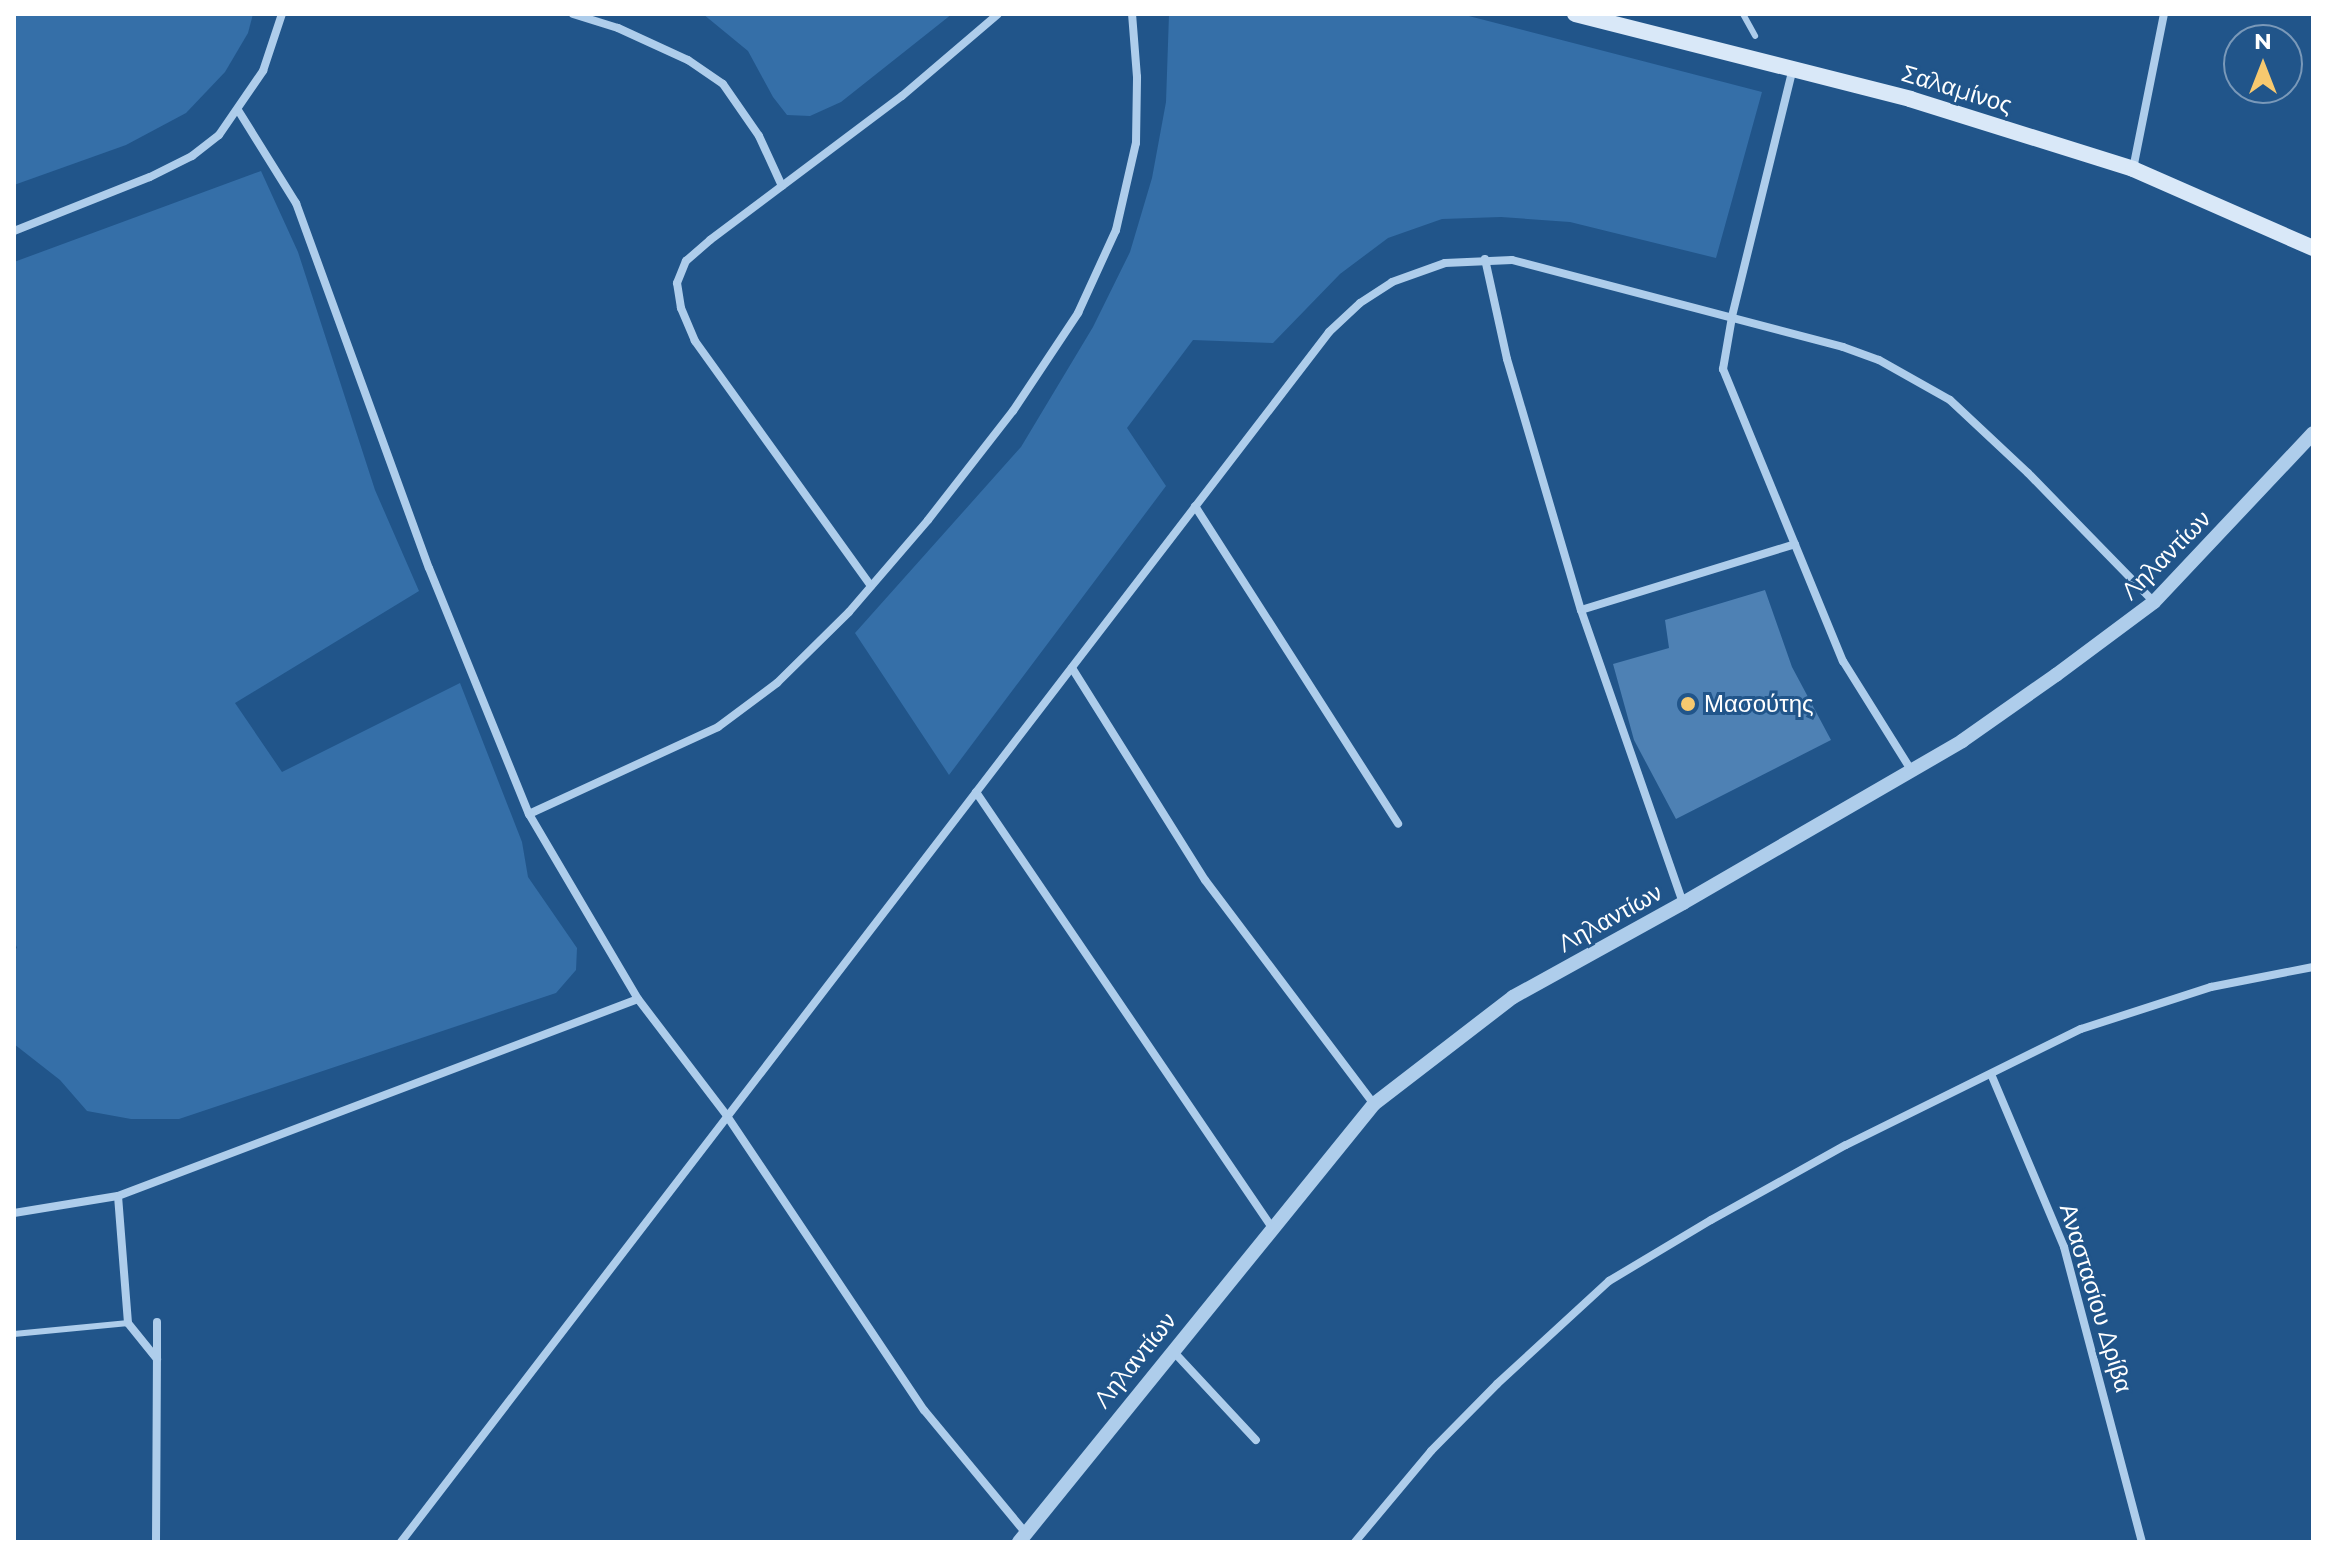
<!DOCTYPE html>
<html>
<head>
<meta charset="utf-8">
<style>
	body { margin:0 }
	#map { position:relative; width:2327px; height:1556px; overflow:hidden; background:#21558a; font-family:Montserrat,sans-serif }
	div>[style] { position:absolute }
	.green>* { inset:0; background:#356fa8 }
	.building>* { inset:0; background:#4e81b4 }
	.service>* { height:6px; margin:-3px; padding:0 3px; transform-origin:3px; border-radius:3px; background:#aecdeb }
	.minor>* { height:8px; margin:-4px; padding:0 4px; transform-origin:4px; border-radius:4px; background:#aecdeb }
	.tertiary>* { height:14px; margin:-7px; padding:0 7px; transform-origin:7px; border-radius:7px; background:#aecdeb }
	.secondary>* { height:16px; margin:-8px; padding:0 8px; transform-origin:8px; border-radius:8px; background:#d9e8f8 }
	.dots>* { width:22px; height:22px; translate:-50% -50%; box-sizing:border-box; border:4px solid #21558a; border-radius:50% }
	span { translate:-50% -50%; white-space:nowrap; text-align:center; line-height:1.15; -webkit-text-stroke:6px #21558a; paint-order:stroke }
	.street-label { font-size:24px; color:#fff }
	.poi-label { font-size:24px; color:#fff }
	.left { translate:0 -50%; text-align:left }
	.frame { position:absolute; inset:0; border:16px solid #fff; pointer-events:none }
	.north { position:absolute; left:2223px; top:24px; width:80px; height:80px; box-sizing:border-box; background:#21558a; border:2px solid #7a99b9; border-radius:50%; rotate:0deg; font-size:22px; font-weight:700; line-height:32px; text-align:center; color:#fff }
	.north::after { content:''; display:block; margin:auto; width:28px; height:36px; background:#f7c96f; clip-path:polygon(50% 0,100% 100%,50% 72%,0 100%) }
</style>
</head>
<body>
<div id="map">
	<div class="green">
		<div style="clip-path:polygon(14px 14px,253px 14px,248px 33px,225px 72px,186px 113px,126px 145px,14px 185px)"></div>
		<div style="clip-path:polygon(703px 14px,952px 14px,841px 102px,810px 116px,787px 115px,773px 97px,748px 51px)"></div>
		<div style="clip-path:polygon(1169px 14px,1461px 14px,1762px 92px,1716px 258px,1570px 222px,1501px 217px,1442px 219px,1388px 238px,1340px 274px,1273px 343px,1193px 340px,1127px 428px,1166px 486px,949px 775px,855px 633px,1021px 447px,1093px 327px,1130px 252px,1152px 178px,1166px 102px)"></div>
		<div style="clip-path:polygon(261px 171px,298px 252px,375px 490px,419px 591px,235px 703px,282px 772px,460px 683px,522px 842px,528px 877px,577px 948px,576px 970px,556px 993px,179px 1119px,131px 1119px,87px 1111px,60px 1080px,14px 1044px,14px 950px,17px 948px,14px 940px,14px 262px)"></div>
	</div>
	<div class="building">
		<div style="clip-path:polygon(1765px 590px,1792px 667px,1831px 740px,1676px 819px,1634px 740px,1613px 664px,1669px 648px,1665px 620px)"></div>
	</div>
	<div class="service">
		<div style="left:1743px;top:14px;width:25px;rotate:61deg"></div>
		<div style="left:14px;top:1334px;width:115px;rotate:-5.5deg"></div>
	</div>
	<div class="minor">
		<div style="left:573px;top:14px;width:47px;rotate:17.3deg"></div>
		<div style="left:618px;top:28px;width:77px;rotate:24.6deg"></div>
		<div style="left:688px;top:60px;width:42px;rotate:34.4deg"></div>
		<div style="left:723px;top:84px;width:63px;rotate:55.3deg"></div>
		<div style="left:759px;top:136px;width:55px;rotate:65.3deg"></div>
		<div style="left:1793px;top:68px;width:256px;rotate:103.8deg"></div>
		<div style="left:1732px;top:317px;width:53px;rotate:99.8deg"></div>
		<div style="left:1723px;top:369px;width:316px;rotate:67.7deg"></div>
		<div style="left:1843px;top:661px;width:128px;rotate:58deg"></div>
		<div style="left:238px;top:110px;width:110px;rotate:58.1deg"></div>
		<div style="left:296px;top:203px;width:388px;rotate:70deg"></div>
		<div style="left:429px;top:568px;width:266px;rotate:67.9deg"></div>
		<div style="left:529px;top:814px;width:215px;rotate:59.5deg"></div>
		<div style="left:638px;top:999px;width:147px;rotate:52.7deg"></div>
		<div style="left:727px;top:1116px;width:354px;rotate:56.2deg"></div>
		<div style="left:924px;top:1410px;width:158px;rotate:50.4deg"></div>
		<div style="left:2133px;top:169px;width:158px;rotate:-78.7deg"></div>
		<div style="left:14px;top:231px;width:146px;rotate:-21.7deg"></div>
		<div style="left:150px;top:177px;width:47px;rotate:-26.6deg"></div>
		<div style="left:192px;top:156px;width:34px;rotate:-38deg"></div>
		<div style="left:219px;top:135px;width:78px;rotate:-55.5deg"></div>
		<div style="left:263px;top:71px;width:60px;rotate:-71.6deg"></div>
		<div style="left:1485px;top:259px;width:102px;rotate:77.6deg"></div>
		<div style="left:1507px;top:359px;width:262px;rotate:73.6deg"></div>
		<div style="left:1581px;top:610px;width:310px;rotate:70.8deg"></div>
		<div style="left:1195px;top:506px;width:377px;rotate:57.4deg"></div>
		<div style="left:871px;top:586px;width:302px;rotate:-125.7deg"></div>
		<div style="left:695px;top:341px;width:36px;rotate:-113deg"></div>
		<div style="left:681px;top:308px;width:25px;rotate:-99deg"></div>
		<div style="left:677px;top:283px;width:24px;rotate:-68deg"></div>
		<div style="left:686px;top:261px;width:32px;rotate:-41deg"></div>
		<div style="left:710px;top:240px;width:240px;rotate:-36.9deg"></div>
		<div style="left:902px;top:96px;width:126px;rotate:-40.5deg"></div>
		<div style="left:1581px;top:610px;width:224px;rotate:-17.1deg"></div>
		<div style="left:1072px;top:668px;width:250px;rotate:57.9deg"></div>
		<div style="left:1205px;top:880px;width:281px;rotate:53deg"></div>
		<div style="left:976px;top:792px;width:525px;rotate:55.8deg"></div>
		<div style="left:529px;top:814px;width:208px;rotate:-24.7deg"></div>
		<div style="left:718px;top:727px;width:74px;rotate:-36.7deg"></div>
		<div style="left:777px;top:683px;width:101px;rotate:-44.6deg"></div>
		<div style="left:849px;top:612px;width:121px;rotate:-49.3deg"></div>
		<div style="left:928px;top:520px;width:138px;rotate:-52.1deg"></div>
		<div style="left:1013px;top:411px;width:118px;rotate:-56.4deg"></div>
		<div style="left:1078px;top:313px;width:91px;rotate:-65.4deg"></div>
		<div style="left:1116px;top:230px;width:89px;rotate:-77.1deg"></div>
		<div style="left:1136px;top:143px;width:66px;rotate:-89.1deg"></div>
		<div style="left:1137px;top:77px;width:63px;rotate:-94.5deg"></div>
		<div style="left:1991px;top:1074px;width:188px;rotate:67.1deg"></div>
		<div style="left:2064px;top:1247px;width:305px;rotate:75.2deg"></div>
		<div style="left:14px;top:1213px;width:105px;rotate:-9.3deg"></div>
		<div style="left:157px;top:1322px;width:37px;rotate:90deg"></div>
		<div style="left:1172px;top:1350px;width:123px;rotate:47deg"></div>
		<div style="left:156px;top:1542px;width:183px;rotate:-89.7deg"></div>
		<div style="left:157px;top:1359px;width:46px;rotate:-128.9deg"></div>
		<div style="left:128px;top:1323px;width:127px;rotate:-94.5deg"></div>
		<div style="left:118px;top:1196px;width:556px;rotate:-20.75deg"></div>
		<div style="left:401px;top:1542px;width:1525px;rotate:-52.51deg"></div>
		<div style="left:1329px;top:332px;width:42px;rotate:-43.1deg"></div>
		<div style="left:1360px;top:303px;width:38px;rotate:-33deg"></div>
		<div style="left:1392px;top:282px;width:56px;rotate:-19.7deg"></div>
		<div style="left:1445px;top:263px;width:67px;rotate:-2.6deg"></div>
		<div style="left:1512px;top:260px;width:342px;rotate:14.7deg"></div>
		<div style="left:1843px;top:347px;width:38px;rotate:20deg"></div>
		<div style="left:1879px;top:360px;width:81px;rotate:29.4deg"></div>
		<div style="left:1950px;top:400px;width:107px;rotate:43.1deg"></div>
		<div style="left:2028px;top:473px;width:180px;rotate:45.7deg"></div>
		<div style="left:1355px;top:1542px;width:119px;rotate:-50.1deg"></div>
		<div style="left:1431px;top:1451px;width:94px;rotate:-45.4deg"></div>
		<div style="left:1497px;top:1384px;width:152px;rotate:-42.6deg"></div>
		<div style="left:1609px;top:1281px;width:119px;rotate:-30.9deg"></div>
		<div style="left:1711px;top:1220px;width:154px;rotate:-29.1deg"></div>
		<div style="left:1846px;top:1145px;width:262px;rotate:-26.3deg"></div>
		<div style="left:2081px;top:1029px;width:137px;rotate:-17.9deg"></div>
		<div style="left:2211px;top:987px;width:104px;rotate:-11.1deg"></div>
	</div>
	<div class="tertiary">
		<div style="left:1019px;top:1542px;width:564px;rotate:-50.98deg"></div>
		<div style="left:1374px;top:1104px;width:175px;rotate:-37.6deg"></div>
		<div style="left:1513px;top:997px;width:194px;rotate:-28.9deg"></div>
		<div style="left:1683px;top:903px;width:323px;rotate:-30.1deg"></div>
		<div style="left:1962px;top:741px;width:115px;rotate:-35.1deg"></div>
		<div style="left:2056px;top:675px;width:122px;rotate:-36.7deg"></div>
		<div style="left:2154px;top:602px;width:232px;rotate:-46.7deg"></div>
	</div>
	<div class="secondary">
		<div style="left:1575px;top:14px;width:346px;rotate:14.2deg"></div>
		<div style="left:1910px;top:99px;width:234px;rotate:17.4deg"></div>
		<div style="left:2133px;top:169px;width:197px;rotate:23.7deg"></div>
	</div>
	<div class="dots">
		<div style="left:1688px;top:704px;background:#f7c96f"></div>
	</div>
	<div class="street-label">
		<span style="left:1957px;top:89px;rotate:17deg">Σαλαμίνος</span>
		<span style="left:2166px;top:555px;rotate:-45deg">Ληλαντίων</span>
		<span style="left:1610px;top:918px;rotate:-29deg">Ληλαντίων</span>
		<span style="left:2096px;top:1298px;rotate:73deg">Αναστασίου Δρίβα</span>
		<span style="left:1135px;top:1360px;rotate:-51deg">Ληλαντίων</span>
	</div>
	<div class="poi-label">
		<span class="left" style="left:1704px;top:704px">Μασούτης</span>
	</div>
	<div class="frame"></div>
	<div class="north">N</div>
</div>
</body>
</html>
